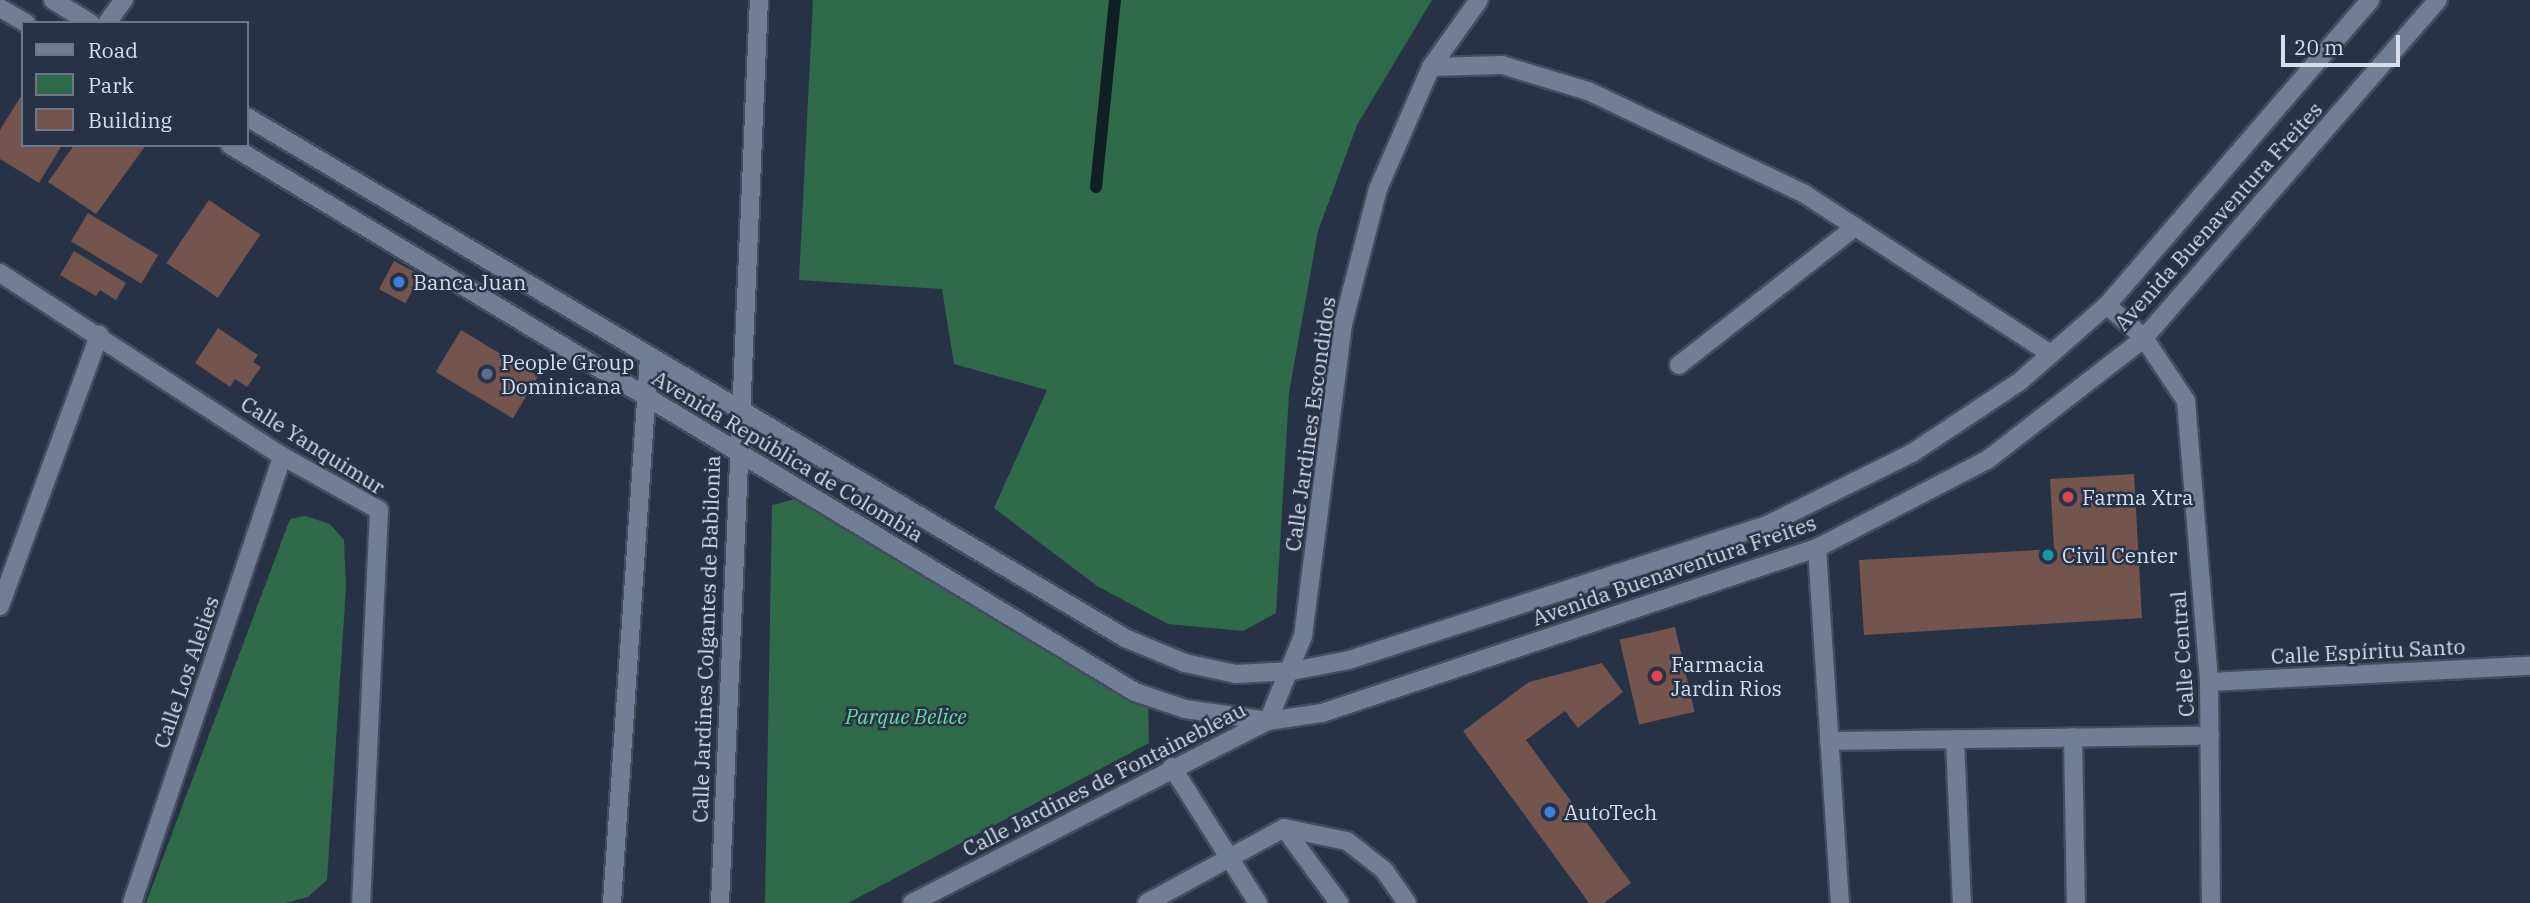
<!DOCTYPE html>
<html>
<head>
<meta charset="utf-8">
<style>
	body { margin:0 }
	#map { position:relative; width:2530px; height:903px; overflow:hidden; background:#273247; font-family:"IBM Plex Serif",serif }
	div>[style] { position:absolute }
	.green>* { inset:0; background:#2f6a4a }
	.stream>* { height:12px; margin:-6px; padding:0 6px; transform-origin:6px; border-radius:6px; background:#102022 }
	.building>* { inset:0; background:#73554e; transform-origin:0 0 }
	.roads { filter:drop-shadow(2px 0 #434d5e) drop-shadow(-2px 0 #434d5e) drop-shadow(0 2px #434d5e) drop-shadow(0 -2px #434d5e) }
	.lane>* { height:18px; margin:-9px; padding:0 9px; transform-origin:9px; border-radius:9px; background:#707e96 }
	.street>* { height:18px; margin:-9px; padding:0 9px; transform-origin:9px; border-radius:9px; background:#707e96 }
	.secondary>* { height:18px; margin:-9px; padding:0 9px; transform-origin:9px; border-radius:9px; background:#707e96 }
	.dots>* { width:19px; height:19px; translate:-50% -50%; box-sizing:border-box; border:4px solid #273247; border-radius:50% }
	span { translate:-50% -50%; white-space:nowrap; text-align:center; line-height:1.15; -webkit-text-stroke:5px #273247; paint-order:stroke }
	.street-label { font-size:21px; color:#d6deeb }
	.poi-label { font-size:21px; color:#d6deeb }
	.left { translate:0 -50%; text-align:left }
	.park-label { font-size:21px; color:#67dc9d; font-style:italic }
	.legend { position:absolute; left:21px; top:21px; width:228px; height:126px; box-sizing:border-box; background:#273247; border:2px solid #6d7789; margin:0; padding:9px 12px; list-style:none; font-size:21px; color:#d6deeb }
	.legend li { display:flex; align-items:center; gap:14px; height:35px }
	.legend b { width:35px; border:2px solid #6d7789 }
	.scale { position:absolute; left:2281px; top:35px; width:119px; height:32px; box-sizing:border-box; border:4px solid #d6deeb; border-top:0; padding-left:9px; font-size:21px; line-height:24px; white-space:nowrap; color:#d6deeb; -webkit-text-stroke:5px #273247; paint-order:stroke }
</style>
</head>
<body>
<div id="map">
	<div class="green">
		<div style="clip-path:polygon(813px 0,1432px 0,1357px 125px,1318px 231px,1289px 393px,1276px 613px,1243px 631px,1168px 624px,1097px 586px,994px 508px,1047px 390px,954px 364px,942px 289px,799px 280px)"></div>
		<div style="clip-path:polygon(812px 495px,1148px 702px,1149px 743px,848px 903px,765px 903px,772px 505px)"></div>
		<div style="clip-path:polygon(305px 516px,330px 524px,344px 540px,346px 587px,327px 880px,308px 897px,286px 903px,146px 903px,290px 519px)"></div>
	</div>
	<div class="stream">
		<div style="left:1096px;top:187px;width:188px;rotate:-84.2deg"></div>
	</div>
	<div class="building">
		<div style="clip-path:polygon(23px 93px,23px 145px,62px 145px,39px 183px,0 159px,0 130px)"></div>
		<div style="clip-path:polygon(74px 145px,146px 145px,96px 214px,48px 182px)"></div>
		<div style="left:209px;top:200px;width:62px;height:76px;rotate:34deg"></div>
		<div style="left:88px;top:213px;width:82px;height:33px;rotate:31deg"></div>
		<div style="clip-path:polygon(74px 251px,126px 283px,116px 300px,100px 290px,96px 296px,60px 275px)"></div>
		<div style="left:394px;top:261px;width:30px;height:32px;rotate:28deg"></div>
		<div style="clip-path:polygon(218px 328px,258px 355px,253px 362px,261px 367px,247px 387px,235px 379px,230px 387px,195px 363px)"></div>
		<div style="left:461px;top:330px;width:90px;height:49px;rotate:31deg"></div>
		<div style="clip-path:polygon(2134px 474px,2142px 618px,1864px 635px,1859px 560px,2054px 549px,2050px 479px)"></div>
		<div style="left:1675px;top:627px;width:87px;height:57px;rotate:77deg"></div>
		<div style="clip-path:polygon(1602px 663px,1623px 692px,1578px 728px,1565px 711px,1526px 740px,1631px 883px,1604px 903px,1589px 903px,1463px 731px,1529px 682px)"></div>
	</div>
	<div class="roads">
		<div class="lane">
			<div style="left:2073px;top:737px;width:166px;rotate:89deg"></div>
			<div style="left:1955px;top:739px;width:164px;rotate:87.6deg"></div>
			<div style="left:1829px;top:741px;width:381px;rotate:-0.8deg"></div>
			<div style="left:1172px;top:767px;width:161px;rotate:57.7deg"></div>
			<div style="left:1284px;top:828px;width:93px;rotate:53.7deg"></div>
			<div style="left:1147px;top:903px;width:156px;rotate:-28.7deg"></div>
			<div style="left:1284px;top:828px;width:64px;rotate:11.7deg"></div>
			<div style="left:1347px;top:841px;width:47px;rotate:38.1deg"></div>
			<div style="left:1384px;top:870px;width:40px;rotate:55.1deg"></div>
		</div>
		<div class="street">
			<div style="left:107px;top:23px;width:29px;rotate:-54deg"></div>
			<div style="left:1431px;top:67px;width:71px;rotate:-1.6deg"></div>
			<div style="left:1502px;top:65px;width:90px;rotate:16.8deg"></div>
			<div style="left:1588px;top:91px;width:238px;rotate:25.4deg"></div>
			<div style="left:1803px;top:193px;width:296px;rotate:33deg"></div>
			<div style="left:0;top:273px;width:336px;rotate:33deg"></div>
			<div style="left:282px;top:456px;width:111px;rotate:29.1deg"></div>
			<div style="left:379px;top:510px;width:393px;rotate:92.6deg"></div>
			<div style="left:2107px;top:305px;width:50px;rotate:41.7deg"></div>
			<div style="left:2144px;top:338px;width:76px;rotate:56.3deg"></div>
			<div style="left:2186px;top:401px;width:282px;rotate:85.3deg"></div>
			<div style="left:2209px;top:682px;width:221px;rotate:89.5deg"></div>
			<div style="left:1679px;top:365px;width:224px;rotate:-38.1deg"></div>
			<div style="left:1817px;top:548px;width:356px;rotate:86.3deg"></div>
			<div style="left:0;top:606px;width:289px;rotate:-69.9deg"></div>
			<div style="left:2209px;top:682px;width:321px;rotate:-2.9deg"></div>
			<div style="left:132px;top:903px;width:471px;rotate:-71.4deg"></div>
			<div style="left:612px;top:903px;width:546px;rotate:-86.12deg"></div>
			<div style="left:720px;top:903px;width:904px;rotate:-87.53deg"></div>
			<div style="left:912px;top:903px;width:400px;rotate:-27.1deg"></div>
			<div style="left:1268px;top:721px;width:92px;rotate:-67.6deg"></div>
			<div style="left:1303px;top:636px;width:315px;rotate:-82.7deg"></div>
			<div style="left:1343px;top:324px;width:139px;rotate:-75.5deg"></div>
			<div style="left:1378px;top:189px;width:133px;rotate:-66.5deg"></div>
			<div style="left:1431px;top:67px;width:82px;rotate:-54.4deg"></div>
		</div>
		<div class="secondary">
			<div style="left:53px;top:0;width:44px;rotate:31.9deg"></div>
			<div style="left:0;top:8px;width:30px;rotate:30deg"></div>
			<div style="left:247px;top:117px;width:1021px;rotate:30.68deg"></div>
			<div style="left:1125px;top:638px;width:65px;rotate:22.6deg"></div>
			<div style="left:1185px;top:663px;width:52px;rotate:12.2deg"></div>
			<div style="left:1236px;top:674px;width:56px;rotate:-3.1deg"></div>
			<div style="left:1292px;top:671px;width:58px;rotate:-10.9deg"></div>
			<div style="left:1349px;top:660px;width:439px;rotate:-17.9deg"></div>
			<div style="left:1767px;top:525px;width:162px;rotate:-26.4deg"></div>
			<div style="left:1912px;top:453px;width:128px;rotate:-33.6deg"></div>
			<div style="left:2019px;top:382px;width:117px;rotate:-41.2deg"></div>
			<div style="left:2107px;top:305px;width:403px;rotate:-49.2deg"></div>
			<div style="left:230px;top:145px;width:1057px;rotate:31.15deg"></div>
			<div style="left:1135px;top:692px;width:53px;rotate:18.8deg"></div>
			<div style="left:1185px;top:709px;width:84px;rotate:8.2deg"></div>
			<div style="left:1268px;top:721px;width:55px;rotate:-8.4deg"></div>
			<div style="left:1322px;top:713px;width:522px;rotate:-18.43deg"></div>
			<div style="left:1817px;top:548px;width:191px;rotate:-27.4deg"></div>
			<div style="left:1987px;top:460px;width:199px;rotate:-37.8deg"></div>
			<div style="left:2144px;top:338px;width:448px;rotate:-49deg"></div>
		</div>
	</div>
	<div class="dots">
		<div style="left:399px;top:282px;background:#3f7fe0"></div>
		<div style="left:487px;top:374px;background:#5c6f8a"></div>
		<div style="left:2068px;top:497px;background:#e0444e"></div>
		<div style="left:2048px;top:555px;background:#0f9aa8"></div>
		<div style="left:1657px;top:676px;background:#e0444e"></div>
		<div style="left:1550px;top:812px;background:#3f7fe0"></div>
	</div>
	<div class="street-label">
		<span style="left:2218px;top:216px;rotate:-48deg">Avenida Buenaventura Freites</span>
		<span style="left:1310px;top:424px;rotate:-82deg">Calle Jardines Escondidos</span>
		<span style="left:313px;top:445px;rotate:32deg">Calle Yanquimur</span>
		<span style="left:788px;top:456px;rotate:31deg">Avenida República de Colombia</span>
		<span style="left:1674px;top:570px;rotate:-19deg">Avenida Buenaventura Freites</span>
		<span style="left:706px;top:639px;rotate:-88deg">Calle Jardines Colgantes de Babilonia</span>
		<span style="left:2368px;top:651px;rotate:-3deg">Calle Espíritu Santo</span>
		<span style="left:2182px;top:654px;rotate:-94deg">Calle Central</span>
		<span style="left:186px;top:672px;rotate:-71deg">Calle Los Alelies</span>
		<span style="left:1104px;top:779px;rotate:-27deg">Calle Jardines de Fontainebleau</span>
	</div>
	<div class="poi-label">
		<span class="left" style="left:413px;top:282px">Banca Juan</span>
		<span class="left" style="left:501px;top:374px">People Group<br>Dominicana</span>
		<span class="left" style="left:2082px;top:497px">Farma Xtra</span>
		<span class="left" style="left:2062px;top:555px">Civil Center</span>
		<span class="left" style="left:1671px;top:676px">Farmacia<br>Jardin Rios</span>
		<span class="left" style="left:1564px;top:812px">AutoTech</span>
	</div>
	<div class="park-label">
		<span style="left:906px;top:716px">Parque Belice</span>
	</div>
	<ul class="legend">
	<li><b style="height:9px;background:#707e96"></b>Road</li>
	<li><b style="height:19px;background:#2f6a4a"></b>Park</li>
	<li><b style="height:19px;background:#73554e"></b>Building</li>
	</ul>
	<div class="scale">20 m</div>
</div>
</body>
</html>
